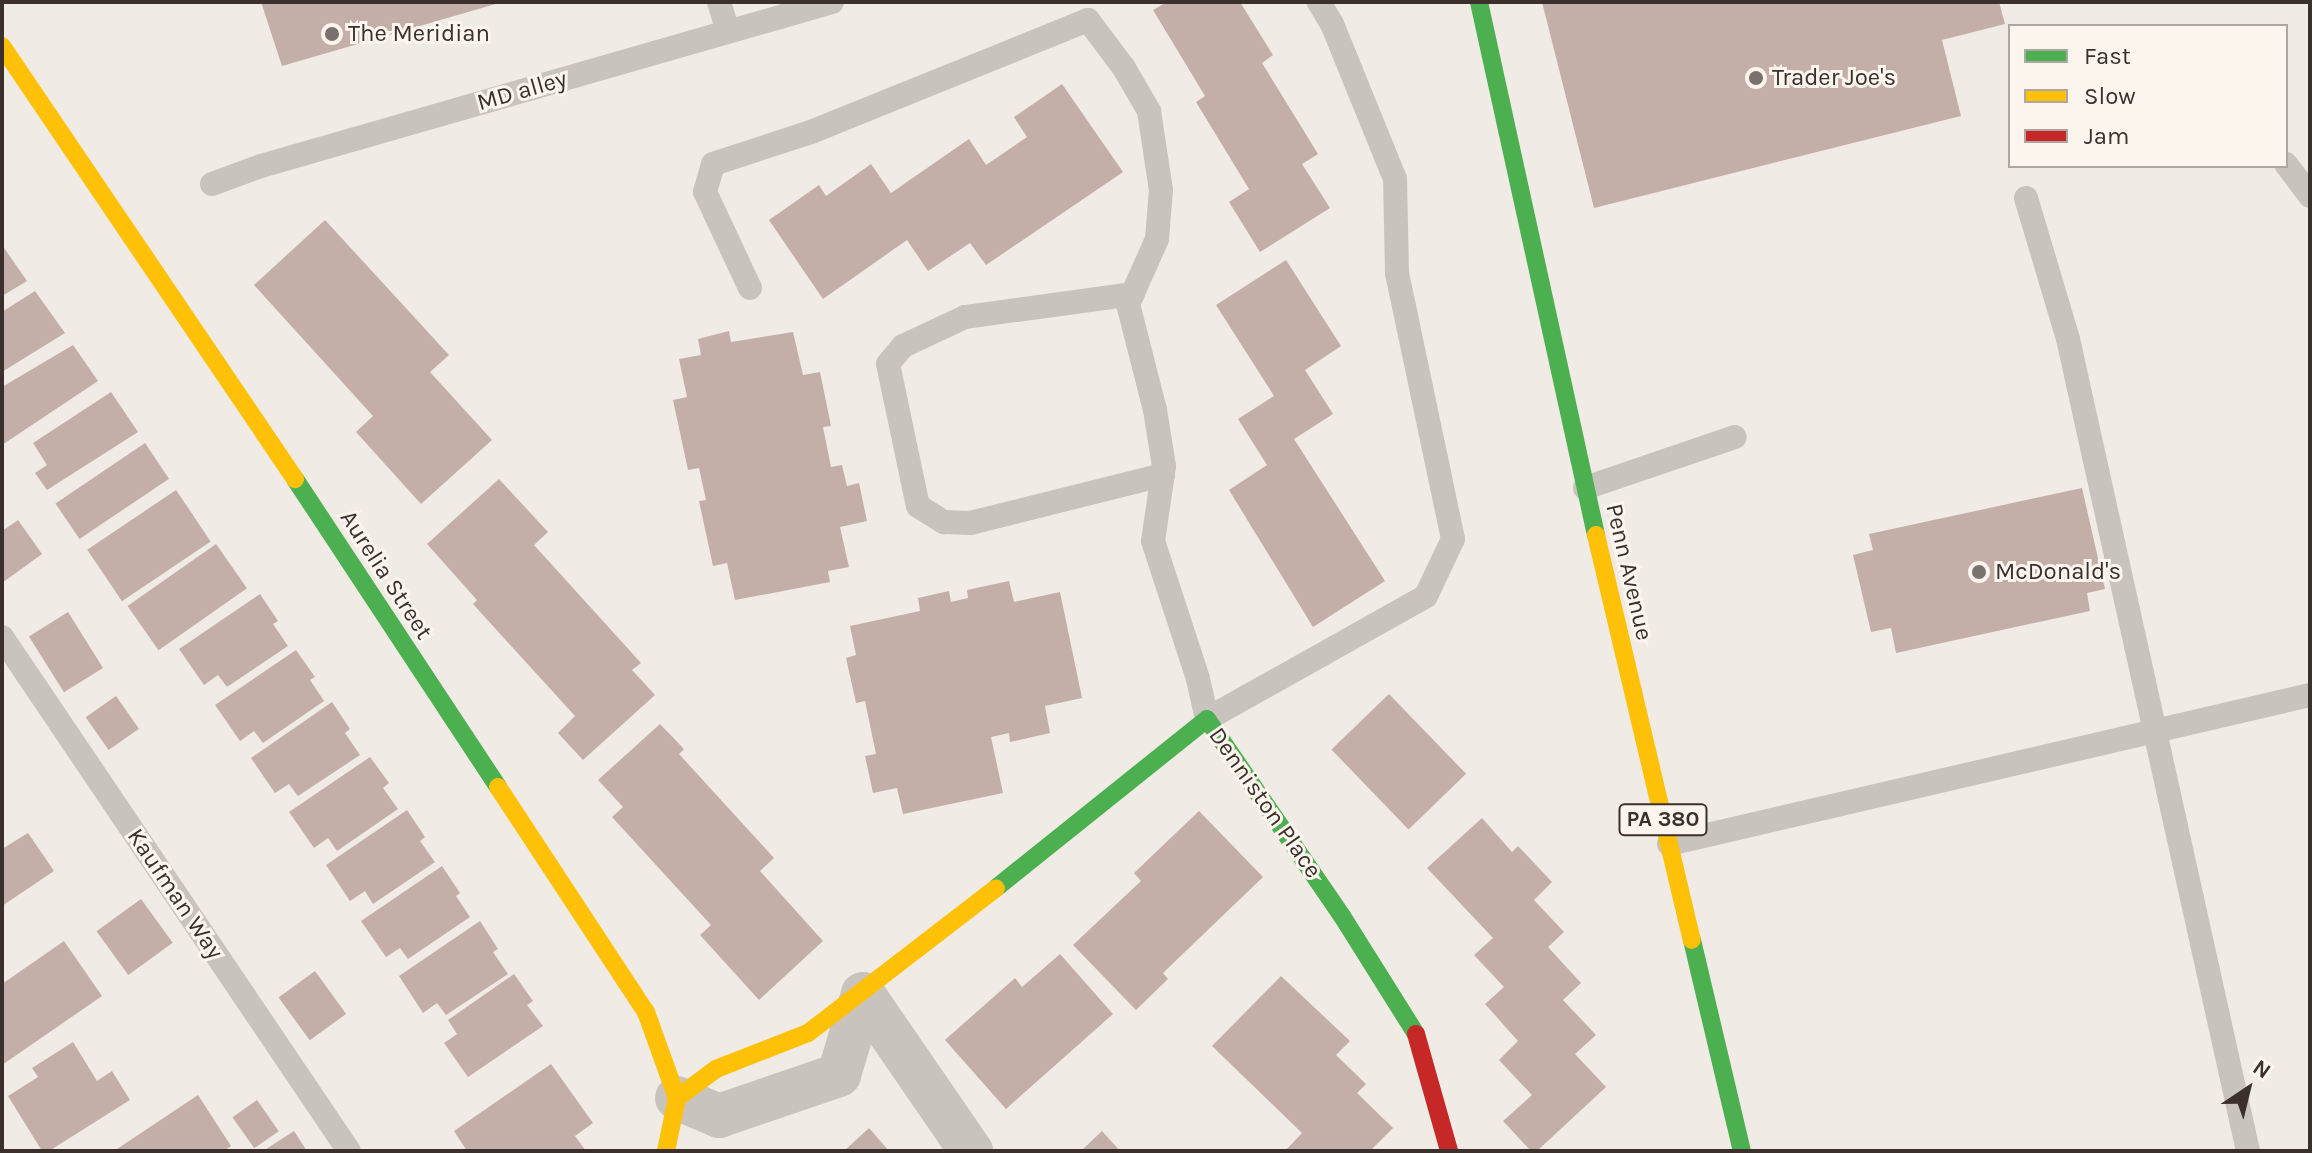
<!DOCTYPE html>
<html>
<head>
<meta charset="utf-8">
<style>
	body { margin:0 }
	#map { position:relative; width:2312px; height:1153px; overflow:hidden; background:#f0ebe5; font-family:Karla,sans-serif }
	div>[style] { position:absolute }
	.building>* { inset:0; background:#c3afa7; transform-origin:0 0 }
	.lane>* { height:24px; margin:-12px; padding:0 12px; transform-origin:12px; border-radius:12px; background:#c9c3be }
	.street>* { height:44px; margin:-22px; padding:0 22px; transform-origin:22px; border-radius:22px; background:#c9c3be }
	.fast>* { height:18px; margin:-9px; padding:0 9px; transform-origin:9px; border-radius:9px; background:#4caf50 }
	.slow>* { height:18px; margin:-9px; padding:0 9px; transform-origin:9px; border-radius:9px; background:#ffc107 }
	.jam>* { height:18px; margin:-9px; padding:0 9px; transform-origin:9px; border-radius:9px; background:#c62828 }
	.dots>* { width:22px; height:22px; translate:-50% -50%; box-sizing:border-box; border:4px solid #fbf5ee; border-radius:50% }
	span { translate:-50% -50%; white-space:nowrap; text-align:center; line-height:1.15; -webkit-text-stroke:6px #fbf5ee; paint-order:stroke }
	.shield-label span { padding:2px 6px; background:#fbf5ee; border:2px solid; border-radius:6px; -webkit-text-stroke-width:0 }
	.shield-label { font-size:22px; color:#3b302b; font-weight:700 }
	.poi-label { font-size:24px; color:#3b302b }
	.left { translate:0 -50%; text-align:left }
	.street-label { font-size:24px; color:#3b302b }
	.frame { position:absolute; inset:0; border:4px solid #3b302b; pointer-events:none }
	.legend { position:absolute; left:2008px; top:24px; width:280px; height:144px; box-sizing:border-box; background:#fbf5ee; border:2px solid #aea6a0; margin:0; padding:10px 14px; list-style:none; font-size:24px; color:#3b302b }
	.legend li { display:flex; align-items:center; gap:16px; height:40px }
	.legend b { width:40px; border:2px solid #aea6a0 }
	.north { position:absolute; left:2208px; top:1049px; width:80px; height:80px; -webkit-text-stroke:6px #fbf5ee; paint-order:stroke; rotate:35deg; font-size:22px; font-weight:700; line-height:32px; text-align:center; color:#3b302b }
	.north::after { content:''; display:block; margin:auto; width:28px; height:36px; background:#3b302b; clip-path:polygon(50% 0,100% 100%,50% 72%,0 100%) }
</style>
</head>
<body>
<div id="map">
	<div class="building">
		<div style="clip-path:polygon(261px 2px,499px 2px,499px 3px,282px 66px)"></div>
		<div style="clip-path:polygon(1167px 2px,1240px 2px,1273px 55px,1262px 63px,1318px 154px,1302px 164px,1330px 208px,1260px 252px,1229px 202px,1249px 189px,1196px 102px,1205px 96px,1153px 10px)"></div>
		<div style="clip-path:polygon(1542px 2px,1999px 2px,2005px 24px,1942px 40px,1961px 116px,1594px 208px)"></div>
		<div style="clip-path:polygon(1062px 84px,1123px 172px,986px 265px,970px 243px,928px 271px,907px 240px,823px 299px,769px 220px,819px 185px,826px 196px,871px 164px,891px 193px,969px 139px,986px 165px,1027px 137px,1014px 117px)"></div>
		<div style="clip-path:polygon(325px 220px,449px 355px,430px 372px,492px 440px,421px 504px,356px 432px,373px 416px,254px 285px)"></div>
		<div style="clip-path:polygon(2px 245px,27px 281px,2px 296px)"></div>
		<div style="clip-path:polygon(1286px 260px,1341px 346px,1305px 370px,1333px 414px,1294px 439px,1385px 581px,1313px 627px,1229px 490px,1267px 465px,1238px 419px,1274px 396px,1216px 305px)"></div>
		<div style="clip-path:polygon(35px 291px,65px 333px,2px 372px,2px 312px)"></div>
		<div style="clip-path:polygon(729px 331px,731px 342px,793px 332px,803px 375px,820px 372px,831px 426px,823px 427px,831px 467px,842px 465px,847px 486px,859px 483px,867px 521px,840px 527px,849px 567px,828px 571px,830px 582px,735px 600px,727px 563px,713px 566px,699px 501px,706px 500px,699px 468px,688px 470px,673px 400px,687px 397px,679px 359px,701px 355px,698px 339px)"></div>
		<div style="clip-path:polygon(73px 345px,98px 381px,2px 445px,2px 387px)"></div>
		<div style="clip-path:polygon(111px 392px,138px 432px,47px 490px,35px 473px,47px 465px,33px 443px)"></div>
		<div style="left:145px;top:443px;width:43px;height:108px;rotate:56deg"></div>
		<div style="clip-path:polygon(499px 479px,548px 532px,534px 545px,641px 663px,632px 670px,655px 695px,583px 760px,558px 733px,575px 716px,473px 604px,477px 600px,427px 544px)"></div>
		<div style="clip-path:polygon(2082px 488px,2105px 589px,2087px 593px,2090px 611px,1896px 653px,1891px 628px,1871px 632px,1853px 555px,1873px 550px,1869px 534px)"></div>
		<div style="left:176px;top:490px;width:62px;height:107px;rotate:56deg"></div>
		<div style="clip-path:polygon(18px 520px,42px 554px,2px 583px,2px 531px)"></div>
		<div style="left:216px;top:544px;width:54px;height:108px;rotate:55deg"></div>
		<div style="clip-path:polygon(1009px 581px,1014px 602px,1060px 592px,1082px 698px,1045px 706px,1050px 733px,1010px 742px,1009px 733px,991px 737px,1003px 793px,903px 814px,897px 788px,873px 793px,865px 756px,876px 754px,865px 701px,856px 703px,846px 658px,856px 655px,850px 626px,920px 611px,918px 598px,949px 591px,951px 602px,968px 598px,967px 590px)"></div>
		<div style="clip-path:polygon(260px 594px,278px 621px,273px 624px,288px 646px,227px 687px,218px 675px,204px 685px,179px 649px)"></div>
		<div style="left:68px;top:612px;width:66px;height:46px;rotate:58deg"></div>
		<div style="clip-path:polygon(296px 650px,315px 677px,310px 680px,324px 701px,263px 743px,254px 731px,240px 741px,215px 705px)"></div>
		<div style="left:1389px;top:694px;width:111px;height:80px;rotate:46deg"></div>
		<div style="left:116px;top:696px;width:40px;height:37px;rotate:55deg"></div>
		<div style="clip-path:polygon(332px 702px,350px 729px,345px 733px,360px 755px,298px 796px,289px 784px,275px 793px,251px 758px)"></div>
		<div style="clip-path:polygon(660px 724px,684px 749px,679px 754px,774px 858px,760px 871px,823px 941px,759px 1000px,700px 935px,711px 925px,612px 817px,623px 807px,598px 780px)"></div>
		<div style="clip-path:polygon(370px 757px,389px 783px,383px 788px,398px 809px,337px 851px,328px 838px,314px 848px,289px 812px)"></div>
		<div style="clip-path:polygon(407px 810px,425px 837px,420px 841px,435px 862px,373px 904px,365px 891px,350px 901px,326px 865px)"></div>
		<div style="clip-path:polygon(1199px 811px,1263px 877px,1163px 973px,1168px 979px,1136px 1010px,1073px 945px,1141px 881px,1134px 873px)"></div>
		<div style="clip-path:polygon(1482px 818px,1512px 852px,1518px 846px,1552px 882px,1534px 900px,1564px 932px,1548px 947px,1581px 983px,1563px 1000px,1596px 1035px,1575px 1054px,1606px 1087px,1537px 1151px,1531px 1151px,1503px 1121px,1532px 1095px,1499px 1060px,1518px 1041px,1485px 1004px,1504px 987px,1474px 955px,1493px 938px,1427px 868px)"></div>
		<div style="clip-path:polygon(28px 833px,54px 871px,2px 906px,2px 849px)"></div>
		<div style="clip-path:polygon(442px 866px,460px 893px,456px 896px,470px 917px,408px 959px,400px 948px,386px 957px,361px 921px)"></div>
		<div style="left:141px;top:899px;width:54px;height:55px;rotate:54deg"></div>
		<div style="clip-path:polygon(480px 921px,498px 949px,493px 952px,508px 974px,446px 1015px,437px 1003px,423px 1013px,399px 976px)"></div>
		<div style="clip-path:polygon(64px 941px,102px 996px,2px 1065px,2px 984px)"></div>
		<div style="clip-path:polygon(1060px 954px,1113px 1014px,1006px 1109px,945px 1040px,1015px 978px,1022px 987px)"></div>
		<div style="left:315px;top:971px;width:53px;height:45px;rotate:54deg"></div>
		<div style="clip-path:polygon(514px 974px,533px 1001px,527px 1005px,543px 1026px,468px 1077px,444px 1043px,457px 1034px,448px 1020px)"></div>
		<div style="clip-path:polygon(1281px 976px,1350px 1041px,1336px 1055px,1366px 1084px,1357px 1093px,1393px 1128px,1370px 1151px,1285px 1151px,1302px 1133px,1212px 1046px)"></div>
		<div style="clip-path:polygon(73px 1042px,97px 1081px,112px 1071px,130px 1100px,49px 1151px,42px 1151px,8px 1096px,38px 1077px,32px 1068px)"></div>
		<div style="clip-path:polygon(551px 1064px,593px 1123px,575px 1136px,586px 1151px,467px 1151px,454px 1131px)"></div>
		<div style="clip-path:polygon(198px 1095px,231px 1146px,224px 1151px,114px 1151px)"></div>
		<div style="left:257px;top:1100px;width:38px;height:30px;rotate:55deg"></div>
		<div style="clip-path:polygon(869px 1128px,889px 1151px,844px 1151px)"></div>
		<div style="clip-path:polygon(294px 1131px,307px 1151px,263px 1151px)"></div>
		<div style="clip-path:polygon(1102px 1131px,1120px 1151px,1081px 1151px)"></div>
	</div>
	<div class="lane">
		<div style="left:719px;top:2px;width:31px;rotate:73deg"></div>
		<div style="left:2286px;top:164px;width:40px;rotate:53deg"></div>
		<div style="left:212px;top:184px;width:52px;rotate:-20.2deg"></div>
		<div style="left:261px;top:166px;width:594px;rotate:-16.02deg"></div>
		<div style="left:2026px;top:198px;width:147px;rotate:73.4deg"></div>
		<div style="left:2068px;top:339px;width:832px;rotate:77.5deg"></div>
		<div style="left:750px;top:288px;width:106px;rotate:-115.1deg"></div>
		<div style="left:705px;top:192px;width:29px;rotate:-74deg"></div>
		<div style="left:713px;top:164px;width:103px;rotate:-18.1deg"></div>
		<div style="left:811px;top:132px;width:299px;rotate:-22deg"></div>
		<div style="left:1088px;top:20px;width:60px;rotate:53.1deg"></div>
		<div style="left:1124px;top:68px;width:50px;rotate:59.8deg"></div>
		<div style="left:1149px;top:111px;width:80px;rotate:81.4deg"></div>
		<div style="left:1161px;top:190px;width:49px;rotate:94.7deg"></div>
		<div style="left:1157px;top:239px;width:71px;rotate:114deg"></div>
		<div style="left:1128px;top:304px;width:109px;rotate:75.7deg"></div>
		<div style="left:1155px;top:410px;width:57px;rotate:80.9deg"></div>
		<div style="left:1164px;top:466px;width:76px;rotate:98.3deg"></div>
		<div style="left:1153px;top:541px;width:145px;rotate:71.9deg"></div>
		<div style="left:1198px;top:679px;width:41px;rotate:77.3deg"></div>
		<div style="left:1207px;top:719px;width:251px;rotate:-29.3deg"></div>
		<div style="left:1426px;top:596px;width:63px;rotate:-64.7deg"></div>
		<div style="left:1453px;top:539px;width:272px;rotate:-101.9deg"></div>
		<div style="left:1397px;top:273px;width:94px;rotate:-91.2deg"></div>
		<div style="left:1395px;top:179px;width:167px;rotate:-112.1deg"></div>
		<div style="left:1332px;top:24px;width:26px;rotate:-121deg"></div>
		<div style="left:1133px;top:294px;width:170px;rotate:172.2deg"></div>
		<div style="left:965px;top:317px;width:68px;rotate:154.9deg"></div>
		<div style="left:903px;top:346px;width:23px;rotate:130deg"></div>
		<div style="left:888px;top:364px;width:145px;rotate:78.1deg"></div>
		<div style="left:918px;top:506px;width:31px;rotate:32deg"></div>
		<div style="left:944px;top:522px;width:26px;rotate:2deg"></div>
		<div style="left:970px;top:523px;width:199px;rotate:-14deg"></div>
		<div style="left:1585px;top:488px;width:158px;rotate:-18.8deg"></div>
		<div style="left:2px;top:637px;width:620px;rotate:55.98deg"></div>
		<div style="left:1669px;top:844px;width:658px;rotate:-13.09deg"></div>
	</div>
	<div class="street">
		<div style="left:863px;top:994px;width:191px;rotate:55.5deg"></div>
		<div style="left:677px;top:1098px;width:46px;rotate:23.2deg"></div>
		<div style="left:719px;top:1116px;width:127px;rotate:-18.9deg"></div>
		<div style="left:839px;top:1075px;width:84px;rotate:-73.5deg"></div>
	</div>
	<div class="fast">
		<div style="left:1479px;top:2px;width:546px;rotate:77.62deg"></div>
		<div style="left:295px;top:479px;width:369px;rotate:56.6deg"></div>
		<div style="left:996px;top:888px;width:270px;rotate:-38.7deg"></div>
		<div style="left:1207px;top:719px;width:239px;rotate:55.6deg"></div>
		<div style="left:1342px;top:916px;width:139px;rotate:57.9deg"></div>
		<div style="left:1692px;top:940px;width:217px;rotate:76.7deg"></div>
	</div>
	<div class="slow">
		<div style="left:2px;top:46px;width:523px;rotate:55.91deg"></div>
		<div style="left:1596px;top:535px;width:416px;rotate:76.7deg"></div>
		<div style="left:498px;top:787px;width:269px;rotate:56.7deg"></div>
		<div style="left:646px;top:1012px;width:91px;rotate:70.2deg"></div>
		<div style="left:677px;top:1098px;width:54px;rotate:101.7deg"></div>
		<div style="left:677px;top:1098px;width:49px;rotate:-36.6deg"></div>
		<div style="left:716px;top:1069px;width:99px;rotate:-21.4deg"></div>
		<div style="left:808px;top:1033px;width:237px;rotate:-37.6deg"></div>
	</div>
	<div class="jam">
		<div style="left:1416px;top:1034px;width:122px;rotate:74.2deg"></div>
	</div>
	<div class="dots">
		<div style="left:332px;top:34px;background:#7a716c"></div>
		<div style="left:1756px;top:78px;background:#7a716c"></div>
		<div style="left:1979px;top:572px;background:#7a716c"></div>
	</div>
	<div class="shield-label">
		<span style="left:1663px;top:820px">PA 380</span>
	</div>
	<div class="poi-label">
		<span class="left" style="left:348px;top:34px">The Meridian</span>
		<span class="left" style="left:1772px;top:78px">Trader Joe's</span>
		<span class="left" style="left:1995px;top:572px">McDonald's</span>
	</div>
	<div class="street-label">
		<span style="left:522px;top:91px;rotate:-16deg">MD alley</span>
		<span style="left:1629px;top:572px;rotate:77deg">Penn Avenue</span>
		<span style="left:386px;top:575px;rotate:57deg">Aurelia Street</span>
		<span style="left:1265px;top:803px;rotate:55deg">Denniston Place</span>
		<span style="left:175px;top:894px;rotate:56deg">Kaufman Way</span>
	</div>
	<div class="frame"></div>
	<ul class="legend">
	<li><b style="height:10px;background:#4caf50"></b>Fast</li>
	<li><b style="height:10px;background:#ffc107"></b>Slow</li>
	<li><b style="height:10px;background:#c62828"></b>Jam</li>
	</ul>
	<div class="north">N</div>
</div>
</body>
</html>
